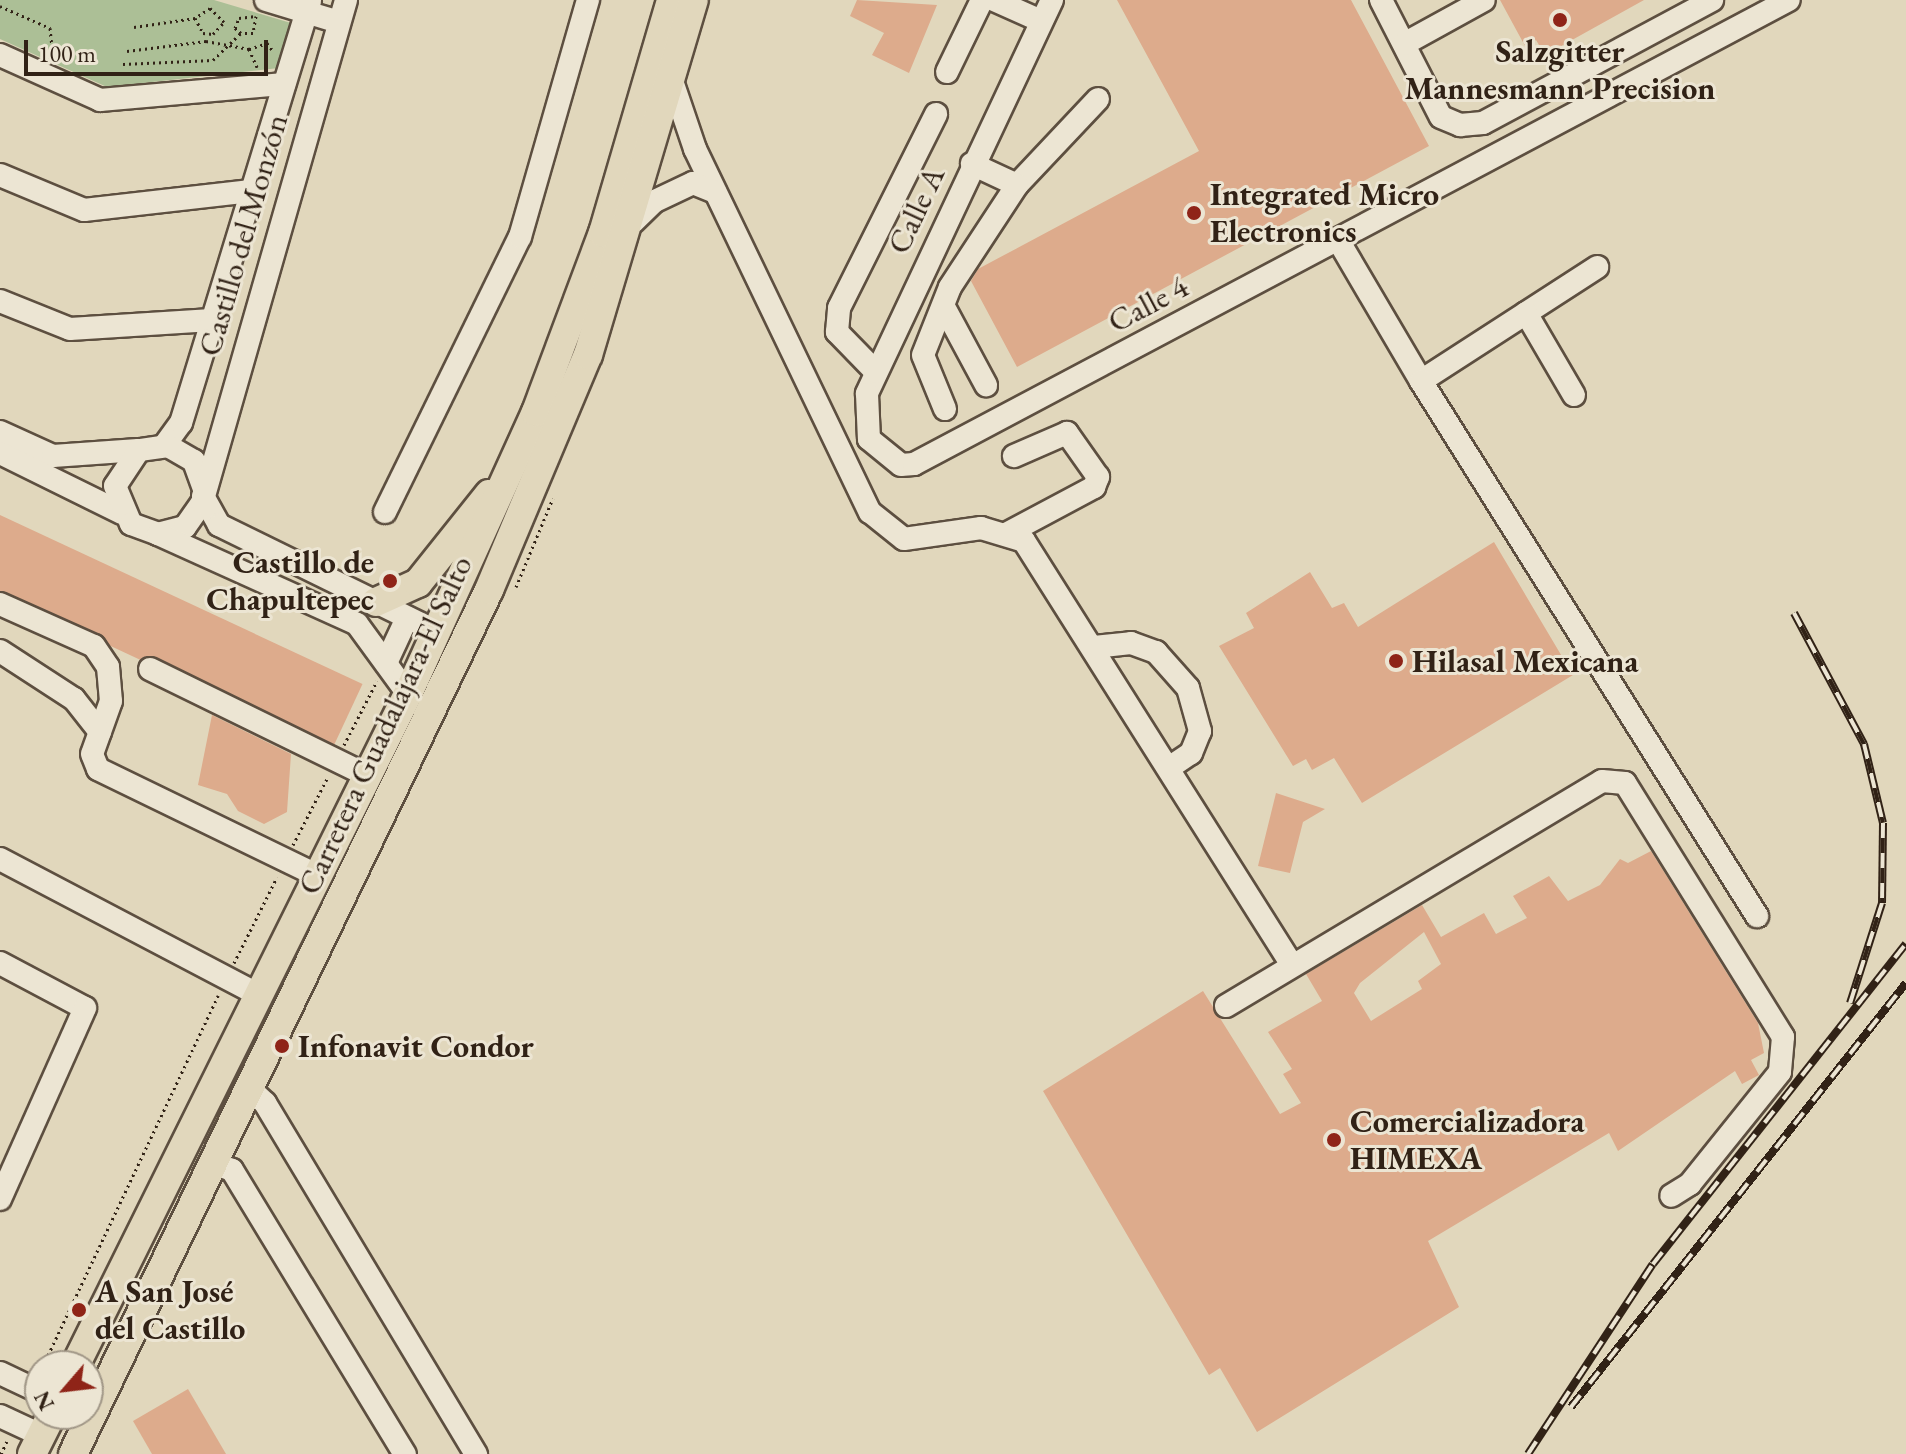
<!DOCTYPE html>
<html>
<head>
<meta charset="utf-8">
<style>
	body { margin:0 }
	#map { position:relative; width:1906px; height:1454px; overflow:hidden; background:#e1d7bc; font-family:"EB Garamond",serif }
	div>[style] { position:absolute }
	.green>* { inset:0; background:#acbf96 }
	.building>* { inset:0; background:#ddab8c; transform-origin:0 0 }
	.path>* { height:3px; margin-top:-1.5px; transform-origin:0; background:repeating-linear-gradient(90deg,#312216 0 2px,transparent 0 6px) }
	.roads { filter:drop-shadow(2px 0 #5d4f40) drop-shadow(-2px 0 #5d4f40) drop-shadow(0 2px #5d4f40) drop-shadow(0 -2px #5d4f40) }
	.minor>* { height:22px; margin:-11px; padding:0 11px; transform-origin:11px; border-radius:11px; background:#ece5d3 }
	.major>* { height:28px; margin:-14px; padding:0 14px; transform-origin:14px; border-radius:14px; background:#e1d7bc }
	.rail>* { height:8px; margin-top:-4px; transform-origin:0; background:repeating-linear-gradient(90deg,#ece5d3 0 15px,#312216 0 30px); box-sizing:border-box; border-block:2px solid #312216 }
	.dots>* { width:22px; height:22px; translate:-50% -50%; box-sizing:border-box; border:4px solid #ece5d3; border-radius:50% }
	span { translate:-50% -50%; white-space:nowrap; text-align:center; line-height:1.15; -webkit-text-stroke:6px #ece5d3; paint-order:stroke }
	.poi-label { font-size:32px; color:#312216; font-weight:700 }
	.left { translate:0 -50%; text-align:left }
	.right { translate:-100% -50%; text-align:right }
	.street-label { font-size:32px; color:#312216 }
	.north { position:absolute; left:24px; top:1350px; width:80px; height:80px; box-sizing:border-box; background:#ece5d3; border:2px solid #a19787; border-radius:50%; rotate:242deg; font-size:22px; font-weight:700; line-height:32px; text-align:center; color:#312216 }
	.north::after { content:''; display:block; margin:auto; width:28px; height:36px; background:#8f2418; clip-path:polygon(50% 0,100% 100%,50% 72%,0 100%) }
	.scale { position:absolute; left:24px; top:40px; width:244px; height:36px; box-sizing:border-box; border:4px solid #312216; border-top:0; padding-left:10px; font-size:24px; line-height:28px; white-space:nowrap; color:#312216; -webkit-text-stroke:6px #ece5d3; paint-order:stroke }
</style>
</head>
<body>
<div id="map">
	<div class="green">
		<div style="clip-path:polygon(0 0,214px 0,291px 23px,279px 68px,107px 87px,0 39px)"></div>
	</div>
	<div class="building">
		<div style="clip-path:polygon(857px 0,937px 5px,909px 73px,872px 55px,884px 33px,850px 16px)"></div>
		<div style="clip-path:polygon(1117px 0,1351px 0,1429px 146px,1017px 367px,971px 281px,978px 269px,1199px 151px)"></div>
		<div style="clip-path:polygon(1500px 0,1644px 0,1545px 55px,1536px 40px,1525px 46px)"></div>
		<div style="left:0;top:515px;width:400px;height:72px;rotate:25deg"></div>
		<div style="clip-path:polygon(1494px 542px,1573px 675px,1362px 803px,1334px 758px,1312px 770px,1306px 759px,1293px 766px,1219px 646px,1254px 628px,1246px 613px,1310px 572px,1332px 608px,1344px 603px,1358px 627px)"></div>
		<div style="clip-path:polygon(212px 715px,291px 754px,287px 812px,264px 824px,238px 811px,227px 794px,198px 785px)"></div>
		<div style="clip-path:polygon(1276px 793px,1325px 809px,1303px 822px,1290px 873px,1258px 866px)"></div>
		<div style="clip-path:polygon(evenodd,1651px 851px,1758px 1023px,1764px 1053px,1751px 1060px,1759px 1075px,1742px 1084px,1735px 1071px,1618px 1151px,1609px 1133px,1428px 1241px,1459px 1307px,1257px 1432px,1220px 1368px,1209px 1375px,1043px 1091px,1203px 991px,1280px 1114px,1301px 1103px,1283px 1074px,1292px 1069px,1268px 1032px,1322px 1001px,1306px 974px,1422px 905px,1441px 937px,1484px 913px,1496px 934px,1527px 918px,1513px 896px,1549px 876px,1568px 901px,1600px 885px,1620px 859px,1628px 863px,1651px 851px,1424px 932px,1441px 964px,1418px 981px,1422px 989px,1371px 1021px,1354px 993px,1360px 983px,1424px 932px)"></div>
		<div style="clip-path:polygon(188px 1389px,226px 1454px,152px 1454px,133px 1421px)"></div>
	</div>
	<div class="path">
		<div style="left:0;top:6px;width:55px;rotate:23.7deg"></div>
		<div style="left:50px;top:28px;width:30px;rotate:84deg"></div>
		<div style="left:134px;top:27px;width:62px;rotate:-8.4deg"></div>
		<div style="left:195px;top:18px;width:17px;rotate:62deg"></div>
		<div style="left:203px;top:33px;width:10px;rotate:6deg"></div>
		<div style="left:213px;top:34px;width:16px;rotate:-47deg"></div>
		<div style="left:224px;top:22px;width:20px;rotate:-135deg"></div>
		<div style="left:210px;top:8px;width:18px;rotate:146deg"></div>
		<div style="left:249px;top:49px;width:19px;rotate:-18deg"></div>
		<div style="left:267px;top:43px;width:10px;rotate:53deg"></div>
		<div style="left:127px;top:51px;width:80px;rotate:-7.2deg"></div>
		<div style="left:206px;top:41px;width:44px;rotate:10.5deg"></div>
		<div style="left:249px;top:49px;width:20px;rotate:66deg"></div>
		<div style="left:123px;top:64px;width:90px;rotate:-2.5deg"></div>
		<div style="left:213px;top:60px;width:39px;rotate:-44deg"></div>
		<div style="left:241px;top:33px;width:8px;rotate:-140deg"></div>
		<div style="left:235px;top:28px;width:11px;rotate:-68deg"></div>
		<div style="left:239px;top:18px;width:17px;rotate:-7deg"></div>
		<div style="left:256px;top:16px;width:17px;rotate:100deg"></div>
		<div style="left:253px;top:33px;width:12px;rotate:180deg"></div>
		<div style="left:516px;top:587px;width:96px;rotate:-67.4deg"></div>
		<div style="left:344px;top:745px;width:72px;rotate:-62.7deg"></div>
		<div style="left:293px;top:845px;width:76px;rotate:-62.8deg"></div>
		<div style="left:234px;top:963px;width:96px;rotate:-63.4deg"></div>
		<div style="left:43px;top:1366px;width:410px;rotate:-64.7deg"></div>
		<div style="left:1px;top:1454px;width:14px;rotate:-65deg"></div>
	</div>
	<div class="roads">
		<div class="minor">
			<div style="left:266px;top:0;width:76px;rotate:16.8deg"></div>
			<div style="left:994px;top:0;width:51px;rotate:24.1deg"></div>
			<div style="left:1052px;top:0;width:435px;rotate:115.2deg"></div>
			<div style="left:867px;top:394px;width:45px;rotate:87.5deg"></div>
			<div style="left:869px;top:439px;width:41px;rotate:39.1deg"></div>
			<div style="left:901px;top:465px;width:13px;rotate:-4deg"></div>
			<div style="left:914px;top:464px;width:990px;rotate:-27.94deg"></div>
			<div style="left:1381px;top:0;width:131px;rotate:62.9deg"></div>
			<div style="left:1441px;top:117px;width:21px;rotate:23deg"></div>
			<div style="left:1460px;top:125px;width:23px;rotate:-5deg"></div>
			<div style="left:1483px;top:123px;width:260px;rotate:-28.2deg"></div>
			<div style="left:1404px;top:44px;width:91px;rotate:-28.8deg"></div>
			<div style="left:0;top:55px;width:110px;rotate:24.2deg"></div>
			<div style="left:100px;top:100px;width:185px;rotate:-5deg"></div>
			<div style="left:947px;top:72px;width:80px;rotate:-64.1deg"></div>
			<div style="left:671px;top:78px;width:75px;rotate:71.3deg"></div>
			<div style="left:695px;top:149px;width:403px;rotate:64.3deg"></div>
			<div style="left:870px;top:512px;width:43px;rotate:38.5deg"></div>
			<div style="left:904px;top:539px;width:78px;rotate:-8.1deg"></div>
			<div style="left:981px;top:528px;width:45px;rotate:16.8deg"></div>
			<div style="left:1024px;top:541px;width:502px;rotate:57.7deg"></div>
			<div style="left:0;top:175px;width:91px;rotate:22.6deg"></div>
			<div style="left:84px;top:210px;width:168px;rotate:-6.5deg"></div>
			<div style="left:1017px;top:185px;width:118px;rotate:-46.7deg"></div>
			<div style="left:633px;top:222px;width:30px;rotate:-44deg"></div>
			<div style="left:655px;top:201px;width:42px;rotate:-25.3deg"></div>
			<div style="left:693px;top:183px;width:24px;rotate:22deg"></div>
			<div style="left:1338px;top:240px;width:164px;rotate:59.5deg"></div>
			<div style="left:1421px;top:381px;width:210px;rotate:-32.9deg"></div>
			<div style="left:0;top:301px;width:75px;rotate:21.8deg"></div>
			<div style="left:70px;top:329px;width:142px;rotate:-3.6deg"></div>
			<div style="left:944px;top:307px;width:89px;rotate:61.7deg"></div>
			<div style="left:1526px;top:313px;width:95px;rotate:59.7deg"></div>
			<div style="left:876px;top:372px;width:56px;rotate:-134.3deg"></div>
			<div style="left:837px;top:332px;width:24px;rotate:-85deg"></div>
			<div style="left:839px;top:308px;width:217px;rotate:-63.4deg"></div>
			<div style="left:1421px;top:381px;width:632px;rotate:57.87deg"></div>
			<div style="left:945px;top:409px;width:58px;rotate:-112.2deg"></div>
			<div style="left:923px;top:355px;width:73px;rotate:-68.3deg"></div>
			<div style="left:950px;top:287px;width:122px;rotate:-56.7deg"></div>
			<div style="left:1017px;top:185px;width:50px;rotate:-155deg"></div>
			<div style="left:0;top:432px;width:58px;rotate:24.4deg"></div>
			<div style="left:53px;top:456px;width:85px;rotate:-4deg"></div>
			<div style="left:164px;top:446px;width:29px;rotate:-54deg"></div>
			<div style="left:181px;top:423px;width:442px;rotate:-73deg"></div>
			<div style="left:0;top:453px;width:136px;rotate:26.2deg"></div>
			<div style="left:204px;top:489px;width:30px;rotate:-110deg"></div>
			<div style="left:194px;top:461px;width:30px;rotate:-150deg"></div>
			<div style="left:168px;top:446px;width:29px;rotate:172deg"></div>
			<div style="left:139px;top:450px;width:43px;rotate:123.7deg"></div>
			<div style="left:115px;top:486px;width:41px;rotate:67.2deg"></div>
			<div style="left:131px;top:524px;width:29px;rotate:20deg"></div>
			<div style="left:158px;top:534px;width:28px;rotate:-15deg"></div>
			<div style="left:185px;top:527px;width:29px;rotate:-55deg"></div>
			<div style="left:202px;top:503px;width:523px;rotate:-74.02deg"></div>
			<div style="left:203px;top:496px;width:33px;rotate:61deg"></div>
			<div style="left:219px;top:525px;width:238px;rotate:26.1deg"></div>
			<div style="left:385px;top:512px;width:306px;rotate:-63.9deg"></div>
			<div style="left:520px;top:237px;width:247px;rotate:-74deg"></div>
			<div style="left:1008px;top:533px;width:98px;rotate:-28.1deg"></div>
			<div style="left:1094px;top:487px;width:11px;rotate:-68deg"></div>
			<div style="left:1098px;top:477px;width:54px;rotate:-125.2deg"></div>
			<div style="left:1067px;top:433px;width:58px;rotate:156.5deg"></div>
			<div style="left:158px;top:534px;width:218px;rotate:24.3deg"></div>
			<div style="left:357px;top:624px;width:87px;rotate:53.9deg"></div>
			<div style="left:0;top:604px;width:103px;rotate:24.1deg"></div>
			<div style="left:94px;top:646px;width:25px;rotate:56deg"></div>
			<div style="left:108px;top:667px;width:34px;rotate:85deg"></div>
			<div style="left:111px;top:701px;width:56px;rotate:109.7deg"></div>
			<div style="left:92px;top:754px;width:16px;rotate:68deg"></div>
			<div style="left:98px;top:769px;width:245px;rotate:25.9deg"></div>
			<div style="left:1094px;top:647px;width:37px;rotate:-6deg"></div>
			<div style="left:1131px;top:643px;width:27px;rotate:20deg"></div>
			<div style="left:1156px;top:652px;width:48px;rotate:48.4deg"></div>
			<div style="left:1188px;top:688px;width:45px;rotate:74.4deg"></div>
			<div style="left:1200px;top:731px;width:24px;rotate:112deg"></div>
			<div style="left:1191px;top:753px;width:27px;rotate:146deg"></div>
			<div style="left:0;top:651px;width:88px;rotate:33deg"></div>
			<div style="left:74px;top:699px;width:42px;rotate:51.8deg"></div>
			<div style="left:386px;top:663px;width:50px;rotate:-65deg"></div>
			<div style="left:150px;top:669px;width:243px;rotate:26.1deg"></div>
			<div style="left:0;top:859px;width:293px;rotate:27.7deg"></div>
			<div style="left:0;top:963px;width:96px;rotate:27.9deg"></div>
			<div style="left:85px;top:1008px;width:209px;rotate:114deg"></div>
			<div style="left:1226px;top:1006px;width:438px;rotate:-30.9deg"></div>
			<div style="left:1602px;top:781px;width:23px;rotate:5deg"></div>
			<div style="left:1625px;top:783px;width:299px;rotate:58.1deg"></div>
			<div style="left:1783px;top:1037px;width:35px;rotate:95deg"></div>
			<div style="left:1780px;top:1072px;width:144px;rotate:128.8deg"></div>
			<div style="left:1690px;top:1184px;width:22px;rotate:148deg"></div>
			<div style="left:249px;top:1088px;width:22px;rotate:43deg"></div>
			<div style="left:265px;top:1103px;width:410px;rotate:59deg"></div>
			<div style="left:213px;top:1163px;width:20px;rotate:20deg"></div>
			<div style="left:232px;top:1170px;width:333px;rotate:58.7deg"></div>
			<div style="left:0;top:1373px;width:44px;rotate:25.4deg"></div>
			<div style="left:0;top:1416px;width:45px;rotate:24.9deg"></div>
		</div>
		<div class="major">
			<div style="left:376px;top:602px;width:46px;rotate:-24.3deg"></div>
			<div style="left:418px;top:583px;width:114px;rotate:-51.4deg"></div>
			<div style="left:75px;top:1366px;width:750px;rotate:-63.64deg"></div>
			<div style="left:408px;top:694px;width:310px;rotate:-65.6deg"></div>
			<div style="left:536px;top:412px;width:191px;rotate:-69.5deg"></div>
			<div style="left:603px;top:233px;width:243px;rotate:-73.7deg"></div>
			<div style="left:32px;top:1454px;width:45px;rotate:-63.4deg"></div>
			<div style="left:73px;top:1454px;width:959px;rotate:-64.29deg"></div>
			<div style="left:489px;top:590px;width:255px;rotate:-67.2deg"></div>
			<div style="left:588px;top:355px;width:370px;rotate:-73.4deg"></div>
		</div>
	</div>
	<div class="rail">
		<div style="left:1794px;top:613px;width:149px;rotate:61.9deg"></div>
		<div style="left:1864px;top:744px;width:81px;rotate:76.5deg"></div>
		<div style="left:1883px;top:823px;width:80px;rotate:90.7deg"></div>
		<div style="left:1882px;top:903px;width:105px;rotate:107.7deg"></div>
		<div style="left:1571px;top:1407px;width:540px;rotate:-51.69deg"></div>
		<div style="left:1528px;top:1454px;width:227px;rotate:-56.7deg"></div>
		<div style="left:1653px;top:1264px;width:408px;rotate:-51.7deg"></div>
	</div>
	<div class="dots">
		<div style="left:1560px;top:20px;background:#8f2418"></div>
		<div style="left:1194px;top:213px;background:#8f2418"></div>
		<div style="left:390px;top:581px;background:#8f2418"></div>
		<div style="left:1396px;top:661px;background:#8f2418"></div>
		<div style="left:282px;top:1046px;background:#8f2418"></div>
		<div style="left:1334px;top:1140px;background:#8f2418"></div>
		<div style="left:79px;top:1310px;background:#8f2418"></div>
	</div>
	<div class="poi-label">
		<span style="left:1560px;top:70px">Salzgitter<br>Mannesmann Precision</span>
		<span class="left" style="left:1210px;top:213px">Integrated Micro<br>Electronics</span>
		<span class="right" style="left:374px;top:581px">Castillo de<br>Chapultepec</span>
		<span class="left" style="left:1412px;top:661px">Hilasal Mexicana</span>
		<span class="left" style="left:298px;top:1046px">Infonavit Condor</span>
		<span class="left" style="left:1350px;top:1140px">Comercializadora<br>HIMEXA</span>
		<span class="left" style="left:95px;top:1310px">A San José<br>del Castillo</span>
	</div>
	<div class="street-label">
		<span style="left:916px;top:210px;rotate:-65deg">Calle A</span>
		<span style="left:243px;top:235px;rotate:-74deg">Castillo del Monzón</span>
		<span style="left:1148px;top:304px;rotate:-28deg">Calle 4</span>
		<span style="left:385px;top:725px;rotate:-65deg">Carretera Guadalajara-El Salto</span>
	</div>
	<div class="north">N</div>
	<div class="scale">100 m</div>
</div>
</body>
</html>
